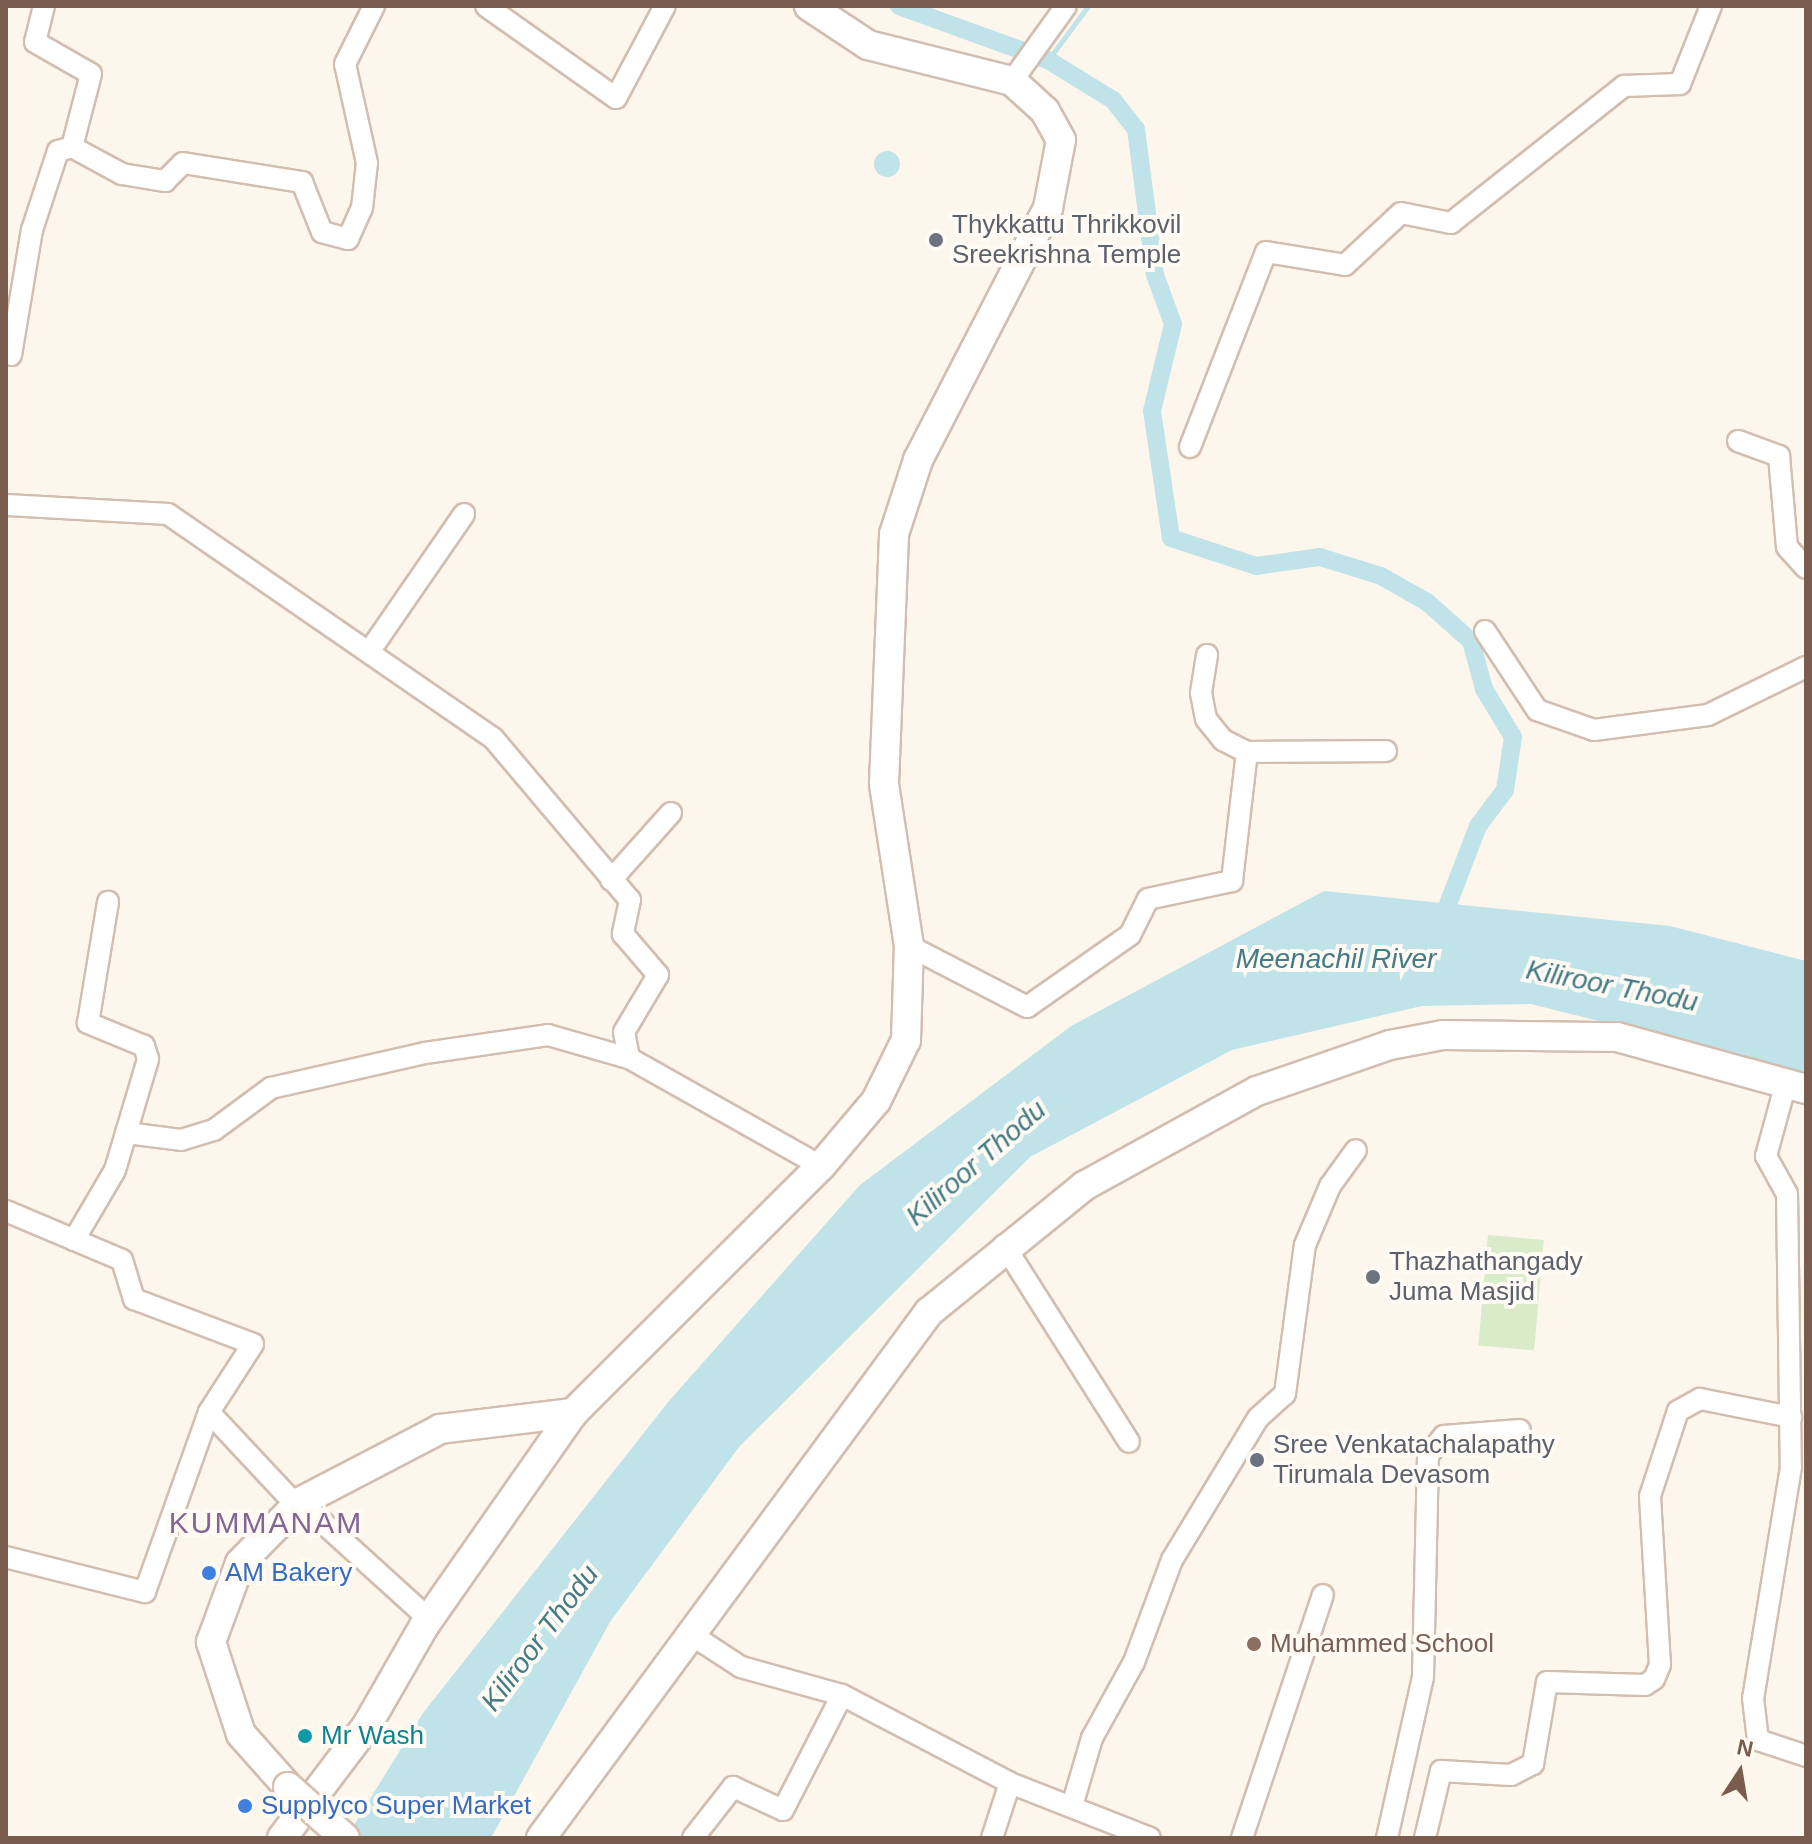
<!DOCTYPE html>
<html>
<head>
<meta charset="utf-8">
<style>
	body { margin:0 }
	#map { position:relative; width:1812px; height:1844px; overflow:hidden; background:#fdf6ec; font-family:Arial,sans-serif }
	div>[style] { position:absolute }
	.green>* { inset:0; background:#d8ecc9; transform-origin:0 0 }
	.water>* { inset:0; background:#bfe3e8 }
	.round { border-radius:50% }
	.stream>* { height:5px; margin:-2.5px; padding:0 2.5px; transform-origin:2.5px; border-radius:2.5px; background:#bfe3e8 }
	.canal>* { height:18px; margin:-9px; padding:0 9px; transform-origin:9px; border-radius:9px; background:#bfe3e8 }
	.roads { filter:drop-shadow(2px 0 #d1beb0) drop-shadow(-2px 0 #d1beb0) drop-shadow(0 2px #d1beb0) drop-shadow(0 -2px #d1beb0) }
	.street>* { height:20px; margin:-10px; padding:0 10px; transform-origin:10px; border-radius:10px; background:#fff }
	.secondary>* { height:28px; margin:-14px; padding:0 14px; transform-origin:14px; border-radius:14px; background:#fff }
	.bridges { filter:drop-shadow(2px 0 #d6c0b0) drop-shadow(-2px 0 #d6c0b0) drop-shadow(0 2px #d6c0b0) drop-shadow(0 -2px #d6c0b0) }
	.secondary-bridge>* { height:28px; margin:-14px; padding:0 14px; transform-origin:14px; border-radius:14px; background:#fff }
	.dots>* { width:22px; height:22px; translate:-50% -50%; box-sizing:border-box; border:4px solid #fffaf3; border-radius:50% }
	span { translate:-50% -50%; white-space:nowrap; text-align:center; line-height:1.15; -webkit-text-stroke:8px #fffaf3; paint-order:stroke }
	.worship-label { font-size:26px; color:#5b616d }
	.left { translate:0 -50%; text-align:left }
	.shop-label { font-size:26px; color:#366cbe }
	.education-label { font-size:26px; color:#785e54 }
	.culture-label { font-size:26px; color:#0d838f }
	.water-label { font-size:28px; color:#437c86; font-style:italic }
	.quarter-label { font-size:30px; color:#846695; letter-spacing:2px }
	.frame { position:absolute; inset:0; border:8px solid #7a5c4d; pointer-events:none }
	.north { position:absolute; left:1700px; top:1732px; width:80px; height:80px; -webkit-text-stroke:6px #fffaf3; paint-order:stroke; rotate:12deg; font-size:22px; font-weight:700; line-height:32px; text-align:center; color:#7a5c4d }
	.north::after { content:''; display:block; margin:auto; width:28px; height:36px; background:#7a5c4d; clip-path:polygon(50% 0,100% 100%,50% 72%,0 100%) }
</style>
</head>
<body>
<div id="map">
	<div class="green">
		<div style="left:1488px;top:1235px;width:56px;height:111px;rotate:5deg"></div>
	</div>
	<div class="water">
		<div class="round" style="left:874px;top:151px;width:26px;height:26px"></div>
		<div style="clip-path:polygon(1324px 891px,1670px 926px,1806px 961px,1806px 1073px,1531px 1004px,1422px 1006px,1232px 1050px,1030px 1157px,739px 1447px,610px 1622px,491px 1838px,346px 1838px,423px 1713px,669px 1401px,860px 1185px,1071px 1026px)"></div>
	</div>
	<div class="stream">
		<div style="left:1048px;top:60px;width:67px;rotate:-53.5deg"></div>
	</div>
	<div class="canal">
		<div style="left:899px;top:6px;width:158px;rotate:19.9deg"></div>
		<div style="left:1048px;top:60px;width:76px;rotate:31.6deg"></div>
		<div style="left:1113px;top:100px;width:37px;rotate:52deg"></div>
		<div style="left:1136px;top:129px;width:147px;rotate:82.6deg"></div>
		<div style="left:1155px;top:275px;width:52px;rotate:69.8deg"></div>
		<div style="left:1173px;top:324px;width:89px;rotate:103.6deg"></div>
		<div style="left:1152px;top:411px;width:128px;rotate:81.5deg"></div>
		<div style="left:1171px;top:538px;width:89px;rotate:18.2deg"></div>
		<div style="left:1256px;top:566px;width:65px;rotate:-8deg"></div>
		<div style="left:1320px;top:557px;width:64px;rotate:17.3deg"></div>
		<div style="left:1381px;top:576px;width:53px;rotate:29.5deg"></div>
		<div style="left:1427px;top:602px;width:59px;rotate:41.6deg"></div>
		<div style="left:1471px;top:641px;width:50px;rotate:74.8deg"></div>
		<div style="left:1484px;top:689px;width:56px;rotate:58.9deg"></div>
		<div style="left:1513px;top:737px;width:54px;rotate:98.6deg"></div>
		<div style="left:1505px;top:790px;width:45px;rotate:126.9deg"></div>
		<div style="left:1478px;top:826px;width:106px;rotate:111deg"></div>
	</div>
	<div class="roads">
		<div class="street">
			<div style="left:44px;top:6px;width:37px;rotate:104deg"></div>
			<div style="left:35px;top:42px;width:64px;rotate:29.7deg"></div>
			<div style="left:91px;top:74px;width:75px;rotate:104.6deg"></div>
			<div style="left:486px;top:6px;width:159px;rotate:35.3deg"></div>
			<div style="left:616px;top:98px;width:104px;rotate:-62deg"></div>
			<div style="left:1012px;top:81px;width:92px;rotate:-54.2deg"></div>
			<div style="left:11px;top:355px;width:127px;rotate:-80.5deg"></div>
			<div style="left:32px;top:230px;width:83px;rotate:-71.8deg"></div>
			<div style="left:58px;top:151px;width:15px;rotate:-16deg"></div>
			<div style="left:72px;top:147px;width:57px;rotate:28.4deg"></div>
			<div style="left:122px;top:174px;width:44px;rotate:9.2deg"></div>
			<div style="left:165px;top:181px;width:25px;rotate:-45deg"></div>
			<div style="left:183px;top:163px;width:121px;rotate:9.1deg"></div>
			<div style="left:302px;top:182px;width:54px;rotate:68.2deg"></div>
			<div style="left:322px;top:232px;width:27px;rotate:15deg"></div>
			<div style="left:348px;top:239px;width:34px;rotate:-66deg"></div>
			<div style="left:362px;top:208px;width:45px;rotate:-83.7deg"></div>
			<div style="left:367px;top:163px;width:101px;rotate:-102.5deg"></div>
			<div style="left:345px;top:64px;width:65px;rotate:-63.4deg"></div>
			<div style="left:1738px;top:441px;width:44px;rotate:20.1deg"></div>
			<div style="left:1779px;top:456px;width:91px;rotate:85deg"></div>
			<div style="left:1787px;top:547px;width:28px;rotate:48deg"></div>
			<div style="left:1190px;top:447px;width:209px;rotate:-68.7deg"></div>
			<div style="left:1266px;top:252px;width:80px;rotate:9.3deg"></div>
			<div style="left:1345px;top:265px;width:76px;rotate:-42.9deg"></div>
			<div style="left:1401px;top:213px;width:51px;rotate:11.3deg"></div>
			<div style="left:1451px;top:223px;width:221px;rotate:-38.4deg"></div>
			<div style="left:1624px;top:86px;width:56px;rotate:-2deg"></div>
			<div style="left:1680px;top:84px;width:84px;rotate:-68.3deg"></div>
			<div style="left:6px;top:505px;width:162px;rotate:3.2deg"></div>
			<div style="left:168px;top:514px;width:395px;rotate:34.6deg"></div>
			<div style="left:493px;top:738px;width:212px;rotate:49.8deg"></div>
			<div style="left:630px;top:900px;width:35px;rotate:102deg"></div>
			<div style="left:623px;top:934px;width:54px;rotate:49.5deg"></div>
			<div style="left:658px;top:975px;width:66px;rotate:120.8deg"></div>
			<div style="left:624px;top:1032px;width:26px;rotate:79deg"></div>
			<div style="left:629px;top:1058px;width:220px;rotate:29.4deg"></div>
			<div style="left:1485px;top:631px;width:95px;rotate:56.6deg"></div>
			<div style="left:1537px;top:710px;width:60px;rotate:19.3deg"></div>
			<div style="left:1594px;top:730px;width:115px;rotate:-7.5deg"></div>
			<div style="left:1708px;top:715px;width:109px;rotate:-26.1deg"></div>
			<div style="left:371px;top:649px;width:164px;rotate:-55.4deg"></div>
			<div style="left:1207px;top:655px;width:38px;rotate:99deg"></div>
			<div style="left:1201px;top:693px;width:26px;rotate:79deg"></div>
			<div style="left:1206px;top:719px;width:27px;rotate:51deg"></div>
			<div style="left:1223px;top:740px;width:27px;rotate:27deg"></div>
			<div style="left:611px;top:880px;width:90px;rotate:-48.2deg"></div>
			<div style="left:909px;top:946px;width:133px;rotate:27.3deg"></div>
			<div style="left:1027px;top:1007px;width:126px;rotate:-35deg"></div>
			<div style="left:1130px;top:935px;width:40px;rotate:-63.4deg"></div>
			<div style="left:1148px;top:899px;width:86px;rotate:-12.1deg"></div>
			<div style="left:1232px;top:881px;width:130px;rotate:-83.4deg"></div>
			<div style="left:1247px;top:752px;width:139px;rotate:-0.4deg"></div>
			<div style="left:1786px;top:1083px;width:76px;rotate:105.3deg"></div>
			<div style="left:1766px;top:1156px;width:43px;rotate:61.1deg"></div>
			<div style="left:1787px;top:1194px;width:273px;rotate:89.2deg"></div>
			<div style="left:1791px;top:1467px;width:234px;rotate:99.3deg"></div>
			<div style="left:1753px;top:1698px;width:42px;rotate:83.2deg"></div>
			<div style="left:1758px;top:1740px;width:51px;rotate:18.4deg"></div>
			<div style="left:127px;top:1133px;width:54px;rotate:7.4deg"></div>
			<div style="left:181px;top:1140px;width:34px;rotate:-17deg"></div>
			<div style="left:214px;top:1130px;width:71px;rotate:-36.4deg"></div>
			<div style="left:271px;top:1088px;width:158px;rotate:-12.8deg"></div>
			<div style="left:425px;top:1053px;width:124px;rotate:-8.3deg"></div>
			<div style="left:548px;top:1035px;width:84px;rotate:15.9deg"></div>
			<div style="left:6px;top:1211px;width:126px;rotate:22.9deg"></div>
			<div style="left:122px;top:1260px;width:41px;rotate:72.9deg"></div>
			<div style="left:134px;top:1299px;width:127px;rotate:20.7deg"></div>
			<div style="left:253px;top:1344px;width:81px;rotate:122.9deg"></div>
			<div style="left:209px;top:1412px;width:191px;rotate:109.6deg"></div>
			<div style="left:145px;top:1592px;width:143px;rotate:-165.9deg"></div>
			<div style="left:74px;top:1240px;width:81px;rotate:-59.6deg"></div>
			<div style="left:115px;top:1170px;width:116px;rotate:-73.4deg"></div>
			<div style="left:148px;top:1059px;width:14px;rotate:-107deg"></div>
			<div style="left:144px;top:1046px;width:61px;rotate:-157.7deg"></div>
			<div style="left:88px;top:1023px;width:123px;rotate:-80.6deg"></div>
			<div style="left:1004px;top:1245px;width:233px;rotate:57.6deg"></div>
			<div style="left:209px;top:1412px;width:127px;rotate:46.9deg"></div>
			<div style="left:300px;top:1502px;width:174px;rotate:42.2deg"></div>
			<div style="left:695px;top:1637px;width:55px;rotate:33.1deg"></div>
			<div style="left:741px;top:1667px;width:105px;rotate:15.5deg"></div>
			<div style="left:842px;top:1695px;width:190px;rotate:27.6deg"></div>
			<div style="left:1010px;top:1783px;width:150px;rotate:21.4deg"></div>
			<div style="left:1072px;top:1806px;width:71px;rotate:-73.6deg"></div>
			<div style="left:1092px;top:1738px;width:87px;rotate:-61.1deg"></div>
			<div style="left:1134px;top:1662px;width:109px;rotate:-69.6deg"></div>
			<div style="left:1172px;top:1560px;width:166px;rotate:-58.8deg"></div>
			<div style="left:1258px;top:1418px;width:36px;rotate:-42deg"></div>
			<div style="left:1285px;top:1394px;width:150px;rotate:-82.4deg"></div>
			<div style="left:1305px;top:1245px;width:64px;rotate:-67deg"></div>
			<div style="left:1330px;top:1186px;width:44px;rotate:-54.2deg"></div>
			<div style="left:693px;top:1838px;width:65px;rotate:-51.9deg"></div>
			<div style="left:733px;top:1787px;width:55px;rotate:24.7deg"></div>
			<div style="left:783px;top:1810px;width:129px;rotate:-62.8deg"></div>
			<div style="left:992px;top:1838px;width:58px;rotate:-71.9deg"></div>
			<div style="left:1242px;top:1838px;width:256px;rotate:-71.6deg"></div>
			<div style="left:1387px;top:1838px;width:165px;rotate:-77.4deg"></div>
			<div style="left:1423px;top:1677px;width:222px;rotate:-88.7deg"></div>
			<div style="left:1428px;top:1455px;width:25px;rotate:-50deg"></div>
			<div style="left:1444px;top:1436px;width:76px;rotate:-4.5deg"></div>
			<div style="left:1425px;top:1838px;width:69px;rotate:-76.6deg"></div>
			<div style="left:1441px;top:1771px;width:70px;rotate:3.3deg"></div>
			<div style="left:1511px;top:1775px;width:25px;rotate:-27deg"></div>
			<div style="left:1533px;top:1764px;width:83px;rotate:-80.3deg"></div>
			<div style="left:1547px;top:1682px;width:98px;rotate:1.8deg"></div>
			<div style="left:1645px;top:1685px;width:11px;rotate:-34deg"></div>
			<div style="left:1654px;top:1679px;width:15px;rotate:-67deg"></div>
			<div style="left:1660px;top:1665px;width:169px;rotate:-93.4deg"></div>
			<div style="left:1650px;top:1496px;width:89px;rotate:-71.8deg"></div>
			<div style="left:1678px;top:1411px;width:25px;rotate:-29deg"></div>
			<div style="left:1700px;top:1399px;width:93px;rotate:11.2deg"></div>
		</div>
		<div class="secondary">
			<div style="left:288px;top:1787px;width:71px;rotate:-131.6deg"></div>
			<div style="left:241px;top:1734px;width:97px;rotate:-108.1deg"></div>
			<div style="left:211px;top:1642px;width:84px;rotate:-69.8deg"></div>
			<div style="left:240px;top:1563px;width:86px;rotate:-45.5deg"></div>
			<div style="left:300px;top:1502px;width:158px;rotate:-27.5deg"></div>
			<div style="left:440px;top:1429px;width:134px;rotate:-6.9deg"></div>
			<div style="left:282px;top:1838px;width:139px;rotate:-52.9deg"></div>
			<div style="left:366px;top:1727px;width:116px;rotate:-60.1deg"></div>
			<div style="left:424px;top:1626px;width:260px;rotate:-55deg"></div>
			<div style="left:573px;top:1413px;width:350px;rotate:-44.9deg"></div>
			<div style="left:821px;top:1166px;width:85px;rotate:-49.8deg"></div>
			<div style="left:876px;top:1101px;width:68px;rotate:-63.8deg"></div>
			<div style="left:906px;top:1040px;width:94px;rotate:-88.2deg"></div>
			<div style="left:909px;top:946px;width:164px;rotate:-98.8deg"></div>
			<div style="left:884px;top:784px;width:250px;rotate:-87.7deg"></div>
			<div style="left:894px;top:534px;width:78px;rotate:-72deg"></div>
			<div style="left:918px;top:460px;width:284px;rotate:-62.7deg"></div>
			<div style="left:1048px;top:208px;width:69px;rotate:-79.2deg"></div>
			<div style="left:1061px;top:140px;width:33px;rotate:-119deg"></div>
			<div style="left:1045px;top:111px;width:45px;rotate:-137.7deg"></div>
			<div style="left:1012px;top:81px;width:148px;rotate:-166deg"></div>
			<div style="left:868px;top:45px;width:71px;rotate:-146.5deg"></div>
			<div style="left:541px;top:1838px;width:654px;rotate:-53.59deg"></div>
			<div style="left:929px;top:1312px;width:200px;rotate:-39.1deg"></div>
			<div style="left:1084px;top:1186px;width:197px;rotate:-28.8deg"></div>
			<div style="left:1257px;top:1091px;width:141px;rotate:-19.1deg"></div>
			<div style="left:1390px;top:1045px;width:54px;rotate:-10.7deg"></div>
			<div style="left:1443px;top:1035px;width:174px;rotate:0.7deg"></div>
			<div style="left:1617px;top:1037px;width:196px;rotate:15.4deg"></div>
		</div>
	</div>
	<div class="bridges">
		<div class="secondary-bridge">
			<div style="left:288px;top:1787px;width:76px;rotate:41.8deg"></div>
		</div>
	</div>
	<div class="dots">
		<div style="left:936px;top:240px;background:#6b7280"></div>
		<div style="left:1373px;top:1277px;background:#6b7280"></div>
		<div style="left:1257px;top:1460px;background:#6b7280"></div>
		<div style="left:209px;top:1573px;background:#3f7fe0"></div>
		<div style="left:1254px;top:1644px;background:#8d6e63"></div>
		<div style="left:305px;top:1736px;background:#0f9aa8"></div>
		<div style="left:245px;top:1806px;background:#3f7fe0"></div>
	</div>
	<div class="worship-label">
		<span class="left" style="left:952px;top:240px">Thykkattu Thrikkovil<br>Sreekrishna Temple</span>
		<span class="left" style="left:1389px;top:1277px">Thazhathangady<br>Juma Masjid</span>
		<span class="left" style="left:1273px;top:1460px">Sree Venkatachalapathy<br>Tirumala Devasom</span>
	</div>
	<div class="shop-label">
		<span class="left" style="left:225px;top:1573px">AM Bakery</span>
		<span class="left" style="left:261px;top:1806px">Supplyco Super Market</span>
	</div>
	<div class="education-label">
		<span class="left" style="left:1270px;top:1644px">Muhammed School</span>
	</div>
	<div class="culture-label">
		<span class="left" style="left:321px;top:1736px">Mr Wash</span>
	</div>
	<div class="water-label">
		<span style="left:1336px;top:959px">Meenachil River</span>
		<span style="left:1612px;top:986px;rotate:11deg">Kiliroor Thodu</span>
		<span style="left:976px;top:1163px;rotate:-41deg">Kiliroor Thodu</span>
		<span style="left:540px;top:1638px;rotate:-53deg">Kiliroor Thodu</span>
	</div>
	<div class="quarter-label">
		<span style="left:266px;top:1523px">KUMMANAM</span>
	</div>
	<div class="frame"></div>
	<div class="north">N</div>
</div>
</body>
</html>
